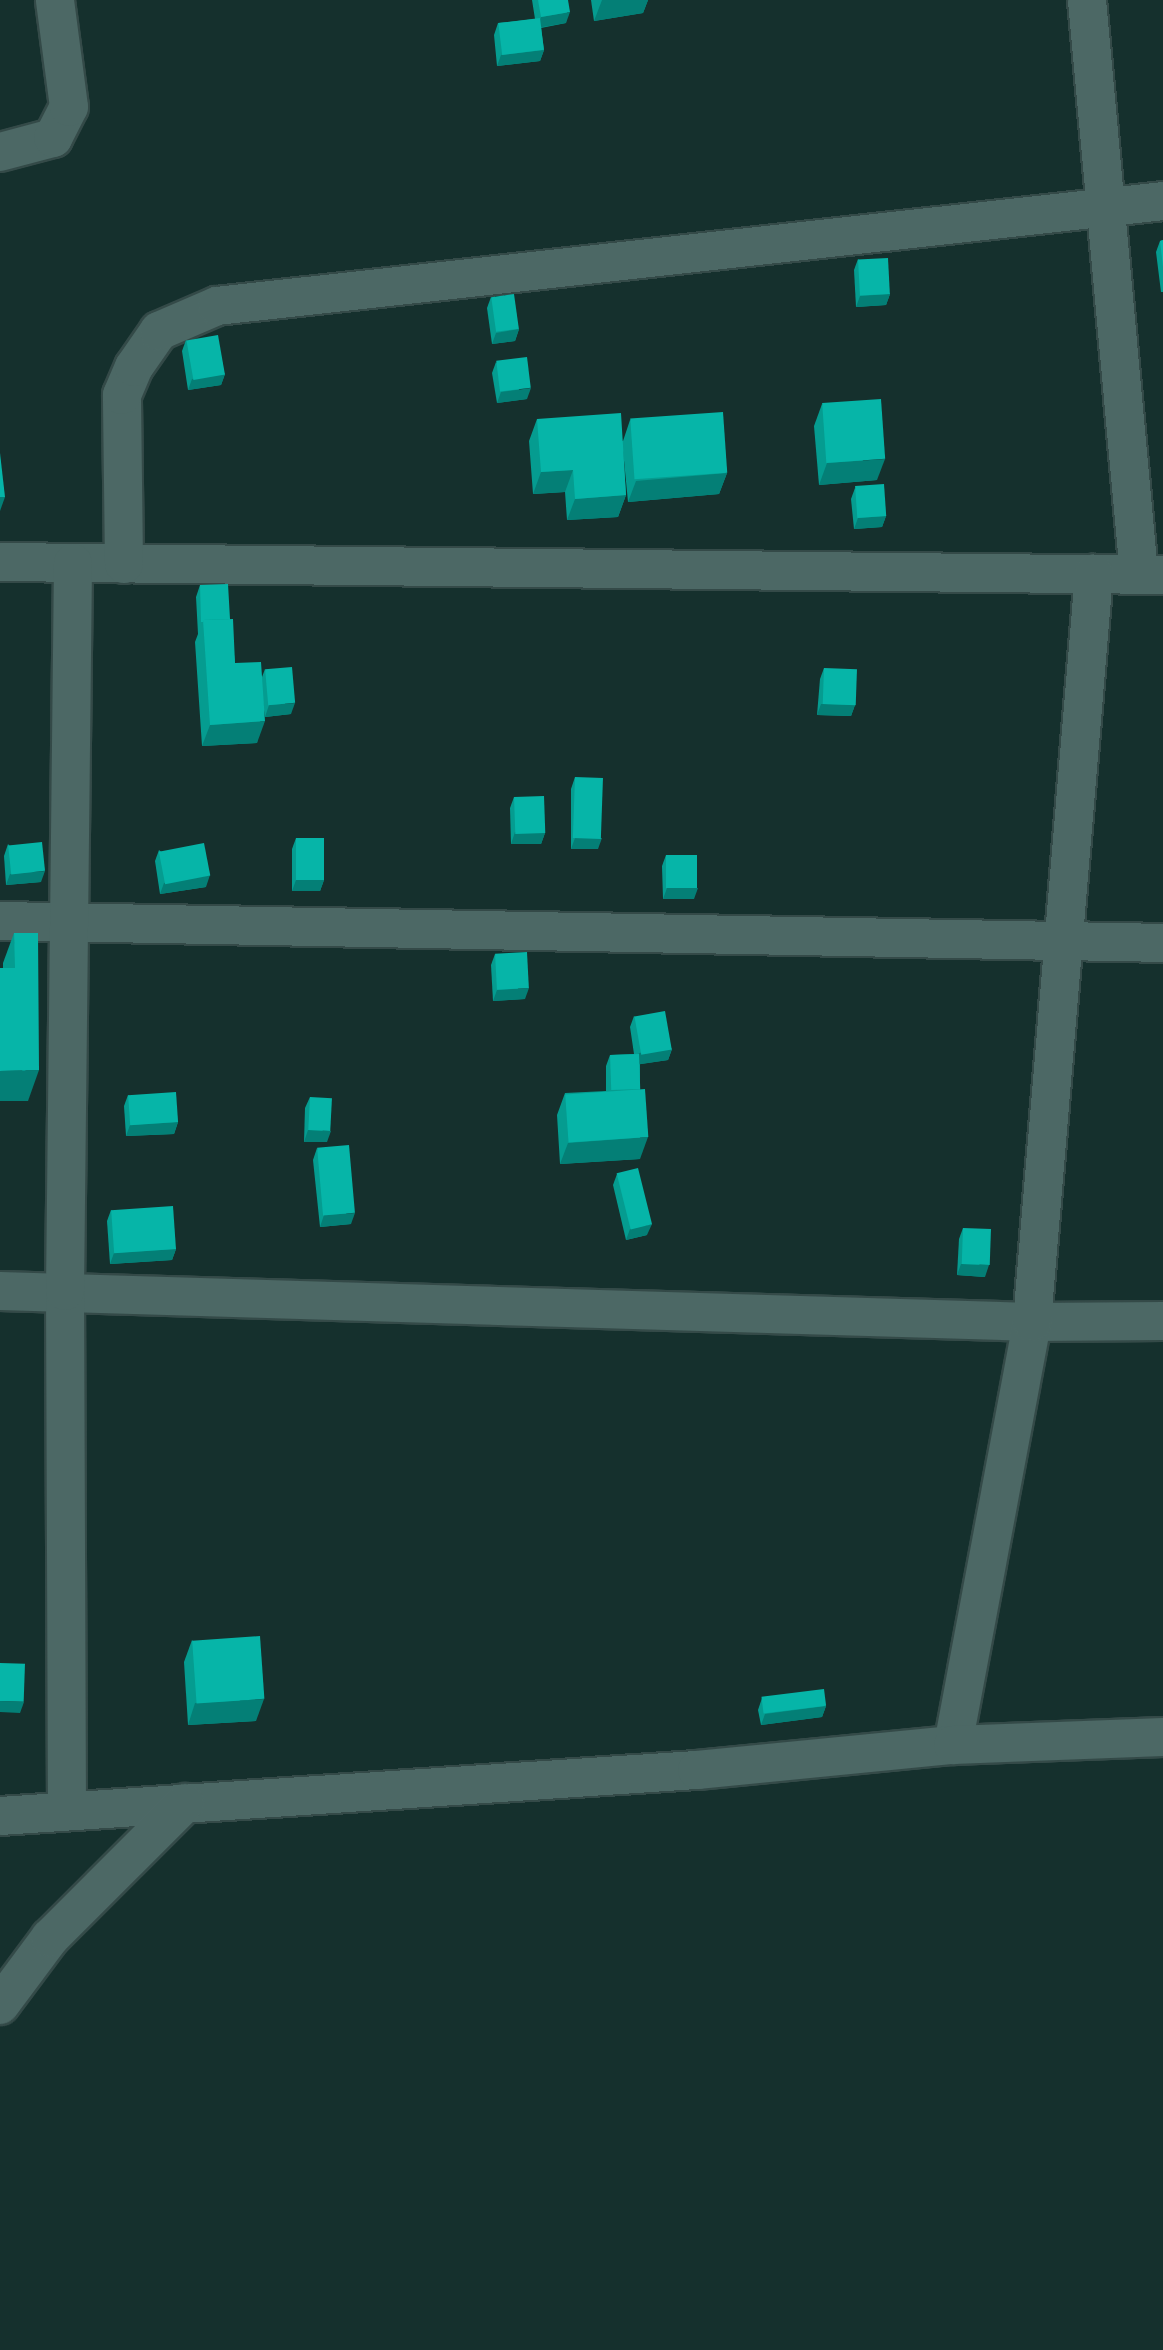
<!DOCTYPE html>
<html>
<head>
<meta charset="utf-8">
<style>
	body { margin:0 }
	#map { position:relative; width:1163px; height:2350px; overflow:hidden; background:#15302d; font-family:"Public Sans",sans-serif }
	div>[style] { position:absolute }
	.roads { filter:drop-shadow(2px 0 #344a48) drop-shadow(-2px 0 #344a48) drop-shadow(0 2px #344a48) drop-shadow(0 -2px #344a48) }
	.street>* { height:38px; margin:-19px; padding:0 19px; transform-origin:19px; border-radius:19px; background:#4c6865 }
	.wall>* { inset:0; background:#059c90 }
	.shaded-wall>* { inset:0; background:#047f76 }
	.building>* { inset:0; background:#06b5a8; transform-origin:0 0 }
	span { translate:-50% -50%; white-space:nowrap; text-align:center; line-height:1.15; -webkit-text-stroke:7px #0b2623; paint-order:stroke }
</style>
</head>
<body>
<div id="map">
	<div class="roads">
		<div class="street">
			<div style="left:1087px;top:0;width:577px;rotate:84.83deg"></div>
			<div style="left:0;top:152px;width:55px;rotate:-14.8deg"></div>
			<div style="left:53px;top:138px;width:35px;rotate:-63deg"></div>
			<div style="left:69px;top:107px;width:108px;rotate:-97.5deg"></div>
			<div style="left:0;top:562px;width:1163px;rotate:0.64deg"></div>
			<div style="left:124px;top:564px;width:169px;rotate:-90.7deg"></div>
			<div style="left:122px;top:395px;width:30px;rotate:-67deg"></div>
			<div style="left:134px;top:367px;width:44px;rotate:-55.2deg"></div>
			<div style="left:159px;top:331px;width:63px;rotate:-23.3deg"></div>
			<div style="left:217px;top:306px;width:952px;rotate:-6.33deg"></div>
			<div style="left:0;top:921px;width:1163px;rotate:1.08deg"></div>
			<div style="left:0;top:1291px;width:1032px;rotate:1.72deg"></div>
			<div style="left:1032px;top:1322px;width:131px;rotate:-0.4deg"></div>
			<div style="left:953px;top:1745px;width:430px;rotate:-79.4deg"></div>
			<div style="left:1032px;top:1322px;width:751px;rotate:-85.26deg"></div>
			<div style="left:67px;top:1810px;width:519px;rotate:-90.22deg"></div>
			<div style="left:65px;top:1291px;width:728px;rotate:-89.37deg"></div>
			<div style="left:0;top:1816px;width:699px;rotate:-3.78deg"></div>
			<div style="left:697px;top:1770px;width:257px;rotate:-5.6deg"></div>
			<div style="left:953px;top:1745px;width:210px;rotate:-2.2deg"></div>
			<div style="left:0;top:2005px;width:84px;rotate:-53.3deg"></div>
			<div style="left:50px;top:1938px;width:191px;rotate:-45deg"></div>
		</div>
	</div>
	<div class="wall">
		<div style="clip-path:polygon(532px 0,568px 0,566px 23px,541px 28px,544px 50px,540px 61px,497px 66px,494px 35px,498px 23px,535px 19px)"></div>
		<div style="clip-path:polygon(591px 0,648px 0,643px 13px,594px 21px)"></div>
		<div style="clip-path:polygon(1163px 240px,1163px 292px,1161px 292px,1156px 252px,1160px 241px)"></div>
		<div style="clip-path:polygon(858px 259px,890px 294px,886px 305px,856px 307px,854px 270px)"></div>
		<div style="clip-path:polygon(491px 297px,519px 329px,515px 341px,492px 344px,487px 308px)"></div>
		<div style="clip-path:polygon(186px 340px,225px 374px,221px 385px,188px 390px,182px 351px)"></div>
		<div style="clip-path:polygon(496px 362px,527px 399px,497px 403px,492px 373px)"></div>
		<div style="clip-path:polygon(822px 404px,877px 480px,819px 485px,814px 426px)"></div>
		<div style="clip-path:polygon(537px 419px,623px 441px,630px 420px,727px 473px,719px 494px,628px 502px,623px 450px,626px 495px,618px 517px,567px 520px,565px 492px,533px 494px,529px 441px)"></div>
		<div style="clip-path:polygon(855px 488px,886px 516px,882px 527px,854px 529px,851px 499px)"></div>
		<div style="clip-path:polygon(200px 585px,230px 619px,235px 663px,262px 677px,265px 669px,291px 714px,265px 717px,263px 703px,257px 743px,202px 746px,195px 642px,198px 634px,196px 597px)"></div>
		<div style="clip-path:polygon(824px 668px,855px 705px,851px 716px,817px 715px,820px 679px)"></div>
		<div style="clip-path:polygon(575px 777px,598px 849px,571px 849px,571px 789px)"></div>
		<div style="clip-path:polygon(514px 797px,545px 833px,541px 844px,511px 844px,510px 808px)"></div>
		<div style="clip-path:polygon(296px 838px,324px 880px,320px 891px,292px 891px,292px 849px)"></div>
		<div style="clip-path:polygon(8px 844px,41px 882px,6px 885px,4px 856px)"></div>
		<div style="clip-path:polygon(159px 850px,206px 887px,160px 894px,155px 861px)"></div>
		<div style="clip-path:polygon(666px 855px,694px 899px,663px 899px,662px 866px)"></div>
		<div style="clip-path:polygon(14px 933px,28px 1101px,3px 968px,3px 963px)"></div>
		<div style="clip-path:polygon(495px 954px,525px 999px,493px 1001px,491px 965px)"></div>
		<div style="clip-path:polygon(634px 1016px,672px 1049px,668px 1060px,640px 1064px,640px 1159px,560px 1164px,557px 1115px,565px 1093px,606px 1091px,606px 1066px,610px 1055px,634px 1054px,630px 1027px)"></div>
		<div style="clip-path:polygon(128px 1095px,178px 1122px,174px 1134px,126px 1136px,124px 1106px)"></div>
		<div style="clip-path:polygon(310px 1097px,327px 1142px,304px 1142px,305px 1108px)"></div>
		<div style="clip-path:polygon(317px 1148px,351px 1224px,320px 1227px,313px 1160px)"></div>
		<div style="clip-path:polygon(617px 1174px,647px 1235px,626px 1240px,613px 1185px)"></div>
		<div style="clip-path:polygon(111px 1210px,176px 1249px,172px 1260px,110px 1264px,107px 1221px)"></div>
		<div style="clip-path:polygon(963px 1228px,985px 1277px,957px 1275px,959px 1239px)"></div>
		<div style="clip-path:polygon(192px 1640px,256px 1721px,188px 1725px,184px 1662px)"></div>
		<div style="clip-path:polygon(762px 1698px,826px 1706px,822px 1717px,761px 1725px,758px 1710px)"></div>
	</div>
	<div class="shaded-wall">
		<div style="clip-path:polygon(602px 0,648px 0,643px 13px,594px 21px)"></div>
		<div style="clip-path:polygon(570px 12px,566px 23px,537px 28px,541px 17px)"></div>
		<div style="clip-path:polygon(544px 50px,540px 61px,497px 66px,501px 55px)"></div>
		<div style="clip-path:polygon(890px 294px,886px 305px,856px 307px,860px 296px)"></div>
		<div style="clip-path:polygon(519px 329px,515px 341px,492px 344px,496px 333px)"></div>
		<div style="clip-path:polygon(225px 374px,221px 385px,188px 390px,192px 379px)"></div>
		<div style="clip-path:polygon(531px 388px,527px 399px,497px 403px,501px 392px)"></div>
		<div style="clip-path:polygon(885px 459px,877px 480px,819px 485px,827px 463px)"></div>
		<div style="clip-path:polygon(573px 470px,565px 492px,533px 494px,541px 472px)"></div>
		<div style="clip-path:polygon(727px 473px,719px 494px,628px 502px,636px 481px)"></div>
		<div style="clip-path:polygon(626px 495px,618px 517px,567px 520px,575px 499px)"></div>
		<div style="clip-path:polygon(0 497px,5px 497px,0 511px)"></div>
		<div style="clip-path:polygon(886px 516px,882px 527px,854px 529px,858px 518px)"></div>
		<div style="clip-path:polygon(295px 703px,291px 714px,265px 717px,269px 705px)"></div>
		<div style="clip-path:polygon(821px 704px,855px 705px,851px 716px,817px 715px)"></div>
		<div style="clip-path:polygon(265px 721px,257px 743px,202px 746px,210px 725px)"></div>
		<div style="clip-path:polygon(515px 832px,545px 833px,541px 844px,511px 844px)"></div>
		<div style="clip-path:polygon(575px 838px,602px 838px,598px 849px,571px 849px)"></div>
		<div style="clip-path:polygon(45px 871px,41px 882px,6px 885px,10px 874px)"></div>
		<div style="clip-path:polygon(210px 875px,206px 887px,160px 894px,164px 883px)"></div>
		<div style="clip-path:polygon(296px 880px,324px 880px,320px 891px,292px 891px)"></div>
		<div style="clip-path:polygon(667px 888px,698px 888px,694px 899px,663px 899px)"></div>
		<div style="clip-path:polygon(529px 988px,525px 999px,493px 1001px,497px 990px)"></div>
		<div style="clip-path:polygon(672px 1049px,668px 1060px,635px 1065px,639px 1053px)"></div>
		<div style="clip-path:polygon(39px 1070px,28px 1101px,0 1101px,0 1071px)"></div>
		<div style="clip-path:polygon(178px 1122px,174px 1134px,126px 1136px,130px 1125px)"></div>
		<div style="clip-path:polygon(308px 1130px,331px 1131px,327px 1142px,304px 1142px)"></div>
		<div style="clip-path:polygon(648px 1137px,640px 1159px,560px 1164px,568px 1143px)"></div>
		<div style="clip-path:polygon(355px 1213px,351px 1224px,320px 1227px,324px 1215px)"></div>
		<div style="clip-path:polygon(652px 1224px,647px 1235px,626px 1240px,630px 1229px)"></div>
		<div style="clip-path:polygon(176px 1249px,172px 1260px,110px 1264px,114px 1253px)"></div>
		<div style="clip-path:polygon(961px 1264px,989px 1265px,985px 1277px,957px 1275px)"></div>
		<div style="clip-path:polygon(264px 1699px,256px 1721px,188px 1725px,195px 1703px)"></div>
		<div style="clip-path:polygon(0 1701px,24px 1702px,20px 1713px,0 1712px)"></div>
		<div style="clip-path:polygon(826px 1706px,822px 1717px,761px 1725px,765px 1714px)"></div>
	</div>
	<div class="building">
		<div style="clip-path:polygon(538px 0,568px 0,570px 12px,541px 17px)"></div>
		<div style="left:540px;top:18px;width:32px;height:42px;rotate:83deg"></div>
		<div style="clip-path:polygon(1163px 240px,1163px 267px,1160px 241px)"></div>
		<div style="left:888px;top:258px;width:36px;height:30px;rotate:87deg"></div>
		<div style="left:514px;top:294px;width:35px;height:23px;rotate:82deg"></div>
		<div style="left:218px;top:335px;width:40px;height:32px;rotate:80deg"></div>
		<div style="left:527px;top:357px;width:31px;height:31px;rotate:83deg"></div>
		<div style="left:881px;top:399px;width:60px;height:59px;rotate:86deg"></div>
		<div style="left:723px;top:412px;width:61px;height:93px;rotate:86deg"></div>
		<div style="clip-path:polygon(621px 413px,626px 495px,575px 499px,573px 470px,541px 472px,537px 419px)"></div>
		<div style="clip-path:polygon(0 453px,5px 497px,0 497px)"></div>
		<div style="left:884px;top:484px;width:32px;height:29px;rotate:86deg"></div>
		<div style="clip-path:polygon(228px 584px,230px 619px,203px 620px,203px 622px,201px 622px,200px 585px)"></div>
		<div style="clip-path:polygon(233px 619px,235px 663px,261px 662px,265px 721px,210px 725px,203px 620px)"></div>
		<div style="left:292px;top:667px;width:36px;height:27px;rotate:85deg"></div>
		<div style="left:824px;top:668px;width:33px;height:36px;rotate:2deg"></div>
		<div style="left:575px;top:777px;width:28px;height:61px;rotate:2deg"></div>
		<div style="left:544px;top:796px;width:37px;height:30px;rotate:88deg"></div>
		<div style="left:296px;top:838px;width:28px;height:42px"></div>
		<div style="left:42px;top:842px;width:29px;height:34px;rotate:84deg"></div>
		<div style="left:204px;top:843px;width:33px;height:46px;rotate:79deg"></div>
		<div style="left:666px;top:855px;width:31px;height:33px"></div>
		<div style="clip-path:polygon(14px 933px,38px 933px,39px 1070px,0 1071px,0 968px,15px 968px)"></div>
		<div style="left:527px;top:952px;width:36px;height:32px;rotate:87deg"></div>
		<div style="left:665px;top:1011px;width:39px;height:31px;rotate:80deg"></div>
		<div style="left:639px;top:1054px;width:35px;height:29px;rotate:88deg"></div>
		<div style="left:645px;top:1089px;width:48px;height:80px;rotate:86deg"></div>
		<div style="left:176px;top:1092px;width:30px;height:48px;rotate:86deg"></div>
		<div style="left:310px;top:1097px;width:22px;height:33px;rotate:3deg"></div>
		<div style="left:349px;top:1145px;width:68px;height:32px;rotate:85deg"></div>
		<div style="left:638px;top:1168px;width:58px;height:22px;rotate:76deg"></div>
		<div style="left:173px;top:1206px;width:43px;height:62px;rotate:86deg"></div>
		<div style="left:963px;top:1228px;width:28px;height:36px;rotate:2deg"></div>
		<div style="left:260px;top:1636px;width:63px;height:68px;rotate:86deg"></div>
		<div style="left:0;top:1663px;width:25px;height:38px;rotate:2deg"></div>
		<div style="left:824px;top:1689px;width:17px;height:63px;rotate:83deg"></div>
	</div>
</div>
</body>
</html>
